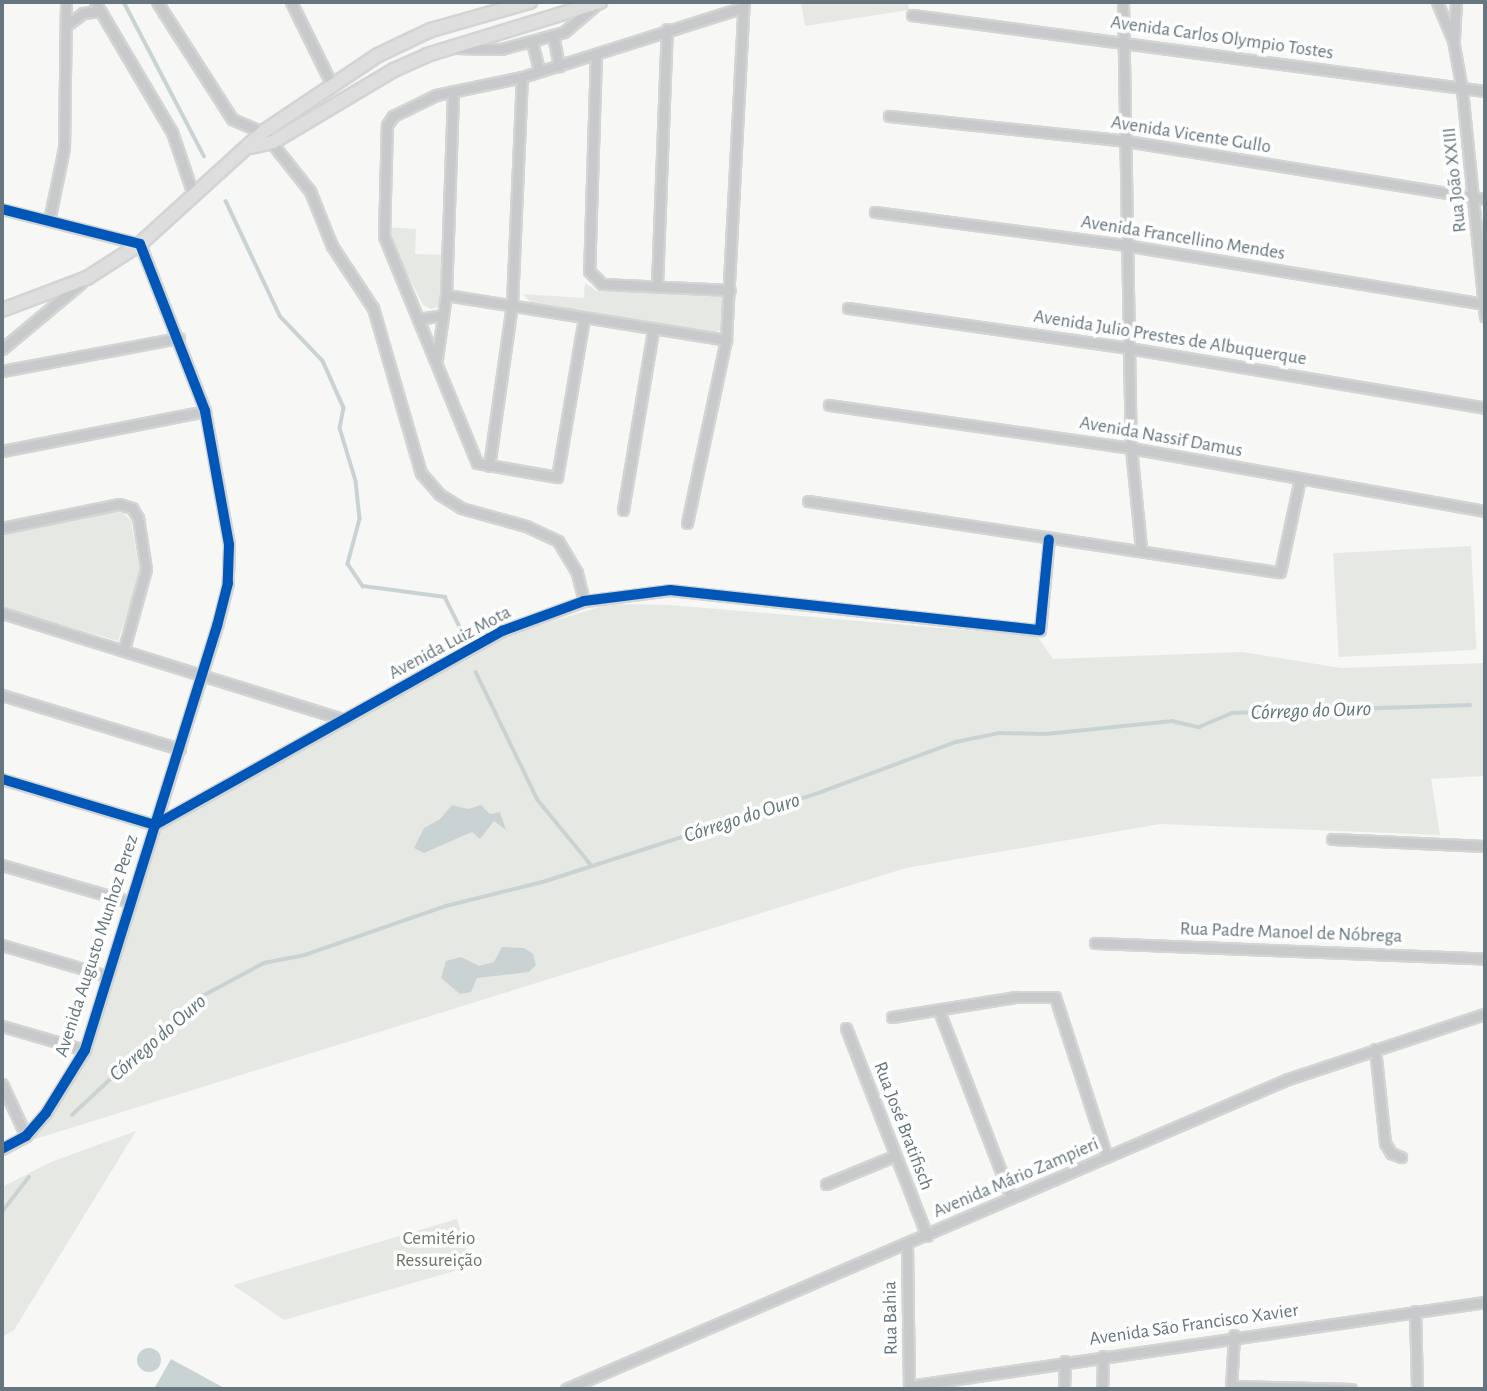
<!DOCTYPE html>
<html>
<head>
<meta charset="utf-8">
<style>
	body { margin:0 }
	#map { position:relative; width:1487px; height:1391px; overflow:hidden; background:#f7f7f6; font-family:"Alegreya Sans",sans-serif }
	div>[style] { position:absolute }
	.green>* { inset:0; background:#e6e8e4; transform-origin:0 0 }
	.water>* { inset:0; background:#cad3d4 }
	.round { border-radius:50% }
	.stream>* { height:3.5px; margin:-1.75px; padding:0 1.75px; transform-origin:1.75px; border-radius:1.75px; background:#cad3d4 }
	.roads { filter:drop-shadow(2px 0 #d3d4d4) drop-shadow(-2px 0 #d3d4d4) drop-shadow(0 2px #d3d4d4) drop-shadow(0 -2px #d3d4d4) }
	.street>* { height:9px; margin:-4.5px; padding:0 4.5px; transform-origin:4.5px; border-radius:4.5px; background:#c8c9ca }
	.secondary>* { height:12px; margin:-6px; padding:0 6px; transform-origin:6px; border-radius:6px; background:#dedede }
	.cycleway>* { height:10px; margin:-5px; padding:0 5px; transform-origin:5px; border-radius:5px; background:#0057b8 }
	span { translate:-50% -50%; white-space:nowrap; text-align:center; line-height:1.15; -webkit-text-stroke:7px #fff; paint-order:stroke }
	.street-label { font-size:19px; color:#65767e }
	.park-label { font-size:19px; color:#697764 }
	.water-label { font-size:21px; color:#607578; font-style:italic }
	.frame { position:absolute; inset:0; border:4px solid #65767e; pointer-events:none }
</style>
</head>
<body>
<div id="map">
	<div class="green">
		<div style="clip-path:polygon(801px 2px,908px 2px,909px 10px,805px 26px)"></div>
		<div style="clip-path:polygon(384px 227px,416px 229px,415px 254px,445px 255px,440px 306px,431px 309px,423px 305px)"></div>
		<div style="clip-path:polygon(585px 283px,597px 291px,721px 295px,725px 298px,724px 328px,713px 334px,531px 303px,523px 294px,584px 298px)"></div>
		<div style="clip-path:polygon(112px 511px,123px 513px,131px 521px,140px 574px,118px 641px,2px 607px,2px 531px)"></div>
		<div style="left:1471px;top:546px;width:104px;height:138px;rotate:87deg"></div>
		<div style="clip-path:polygon(609px 604px,669px 605px,1037px 636px,1053px 659px,1242px 652px,1341px 668px,1485px 663px,1485px 776px,1431px 779px,1440px 835px,1160px 824px,906px 868px,16px 1145px,39px 1129px,91px 1051px,109px 975px,156px 826px,505px 636px)"></div>
		<div style="clip-path:polygon(136px 1131px,14px 1330px,2px 1337px,2px 1187px,51px 1162px)"></div>
		<div style="clip-path:polygon(457px 1219px,472px 1266px,284px 1320px,233px 1285px)"></div>
	</div>
	<div class="water">
		<div style="clip-path:polygon(452px 805px,468px 809px,481px 805px,490px 814px,500px 812px,506px 830px,494px 821px,480px 839px,472px 832px,424px 853px,414px 848px,424px 828px,440px 819px)"></div>
		<div style="clip-path:polygon(502px 947px,524px 948px,533px 954px,536px 965px,529px 972px,477px 978px,471px 992px,460px 994px,441px 978px,446px 961px,461px 957px,479px 966px,494px 962px)"></div>
		<div class="round" style="left:137px;top:1348px;width:24px;height:24px"></div>
		<div style="clip-path:polygon(171px 1359px,226px 1389px,154px 1389px)"></div>
	</div>
	<div class="stream">
		<div style="left:124px;top:2px;width:174px;rotate:62.5deg"></div>
		<div style="left:226px;top:201px;width:127px;rotate:64.8deg"></div>
		<div style="left:280px;top:316px;width:62px;rotate:46.3deg"></div>
		<div style="left:323px;top:361px;width:51px;rotate:65.9deg"></div>
		<div style="left:344px;top:408px;width:20px;rotate:101deg"></div>
		<div style="left:340px;top:428px;width:55px;rotate:73.2deg"></div>
		<div style="left:356px;top:481px;width:38px;rotate:84deg"></div>
		<div style="left:360px;top:519px;width:47px;rotate:104.9deg"></div>
		<div style="left:348px;top:564px;width:27px;rotate:56deg"></div>
		<div style="left:363px;top:586px;width:83px;rotate:7.6deg"></div>
		<div style="left:445px;top:597px;width:42px;rotate:63.4deg"></div>
		<div style="left:476px;top:672px;width:142px;rotate:64.2deg"></div>
		<div style="left:538px;top:800px;width:85px;rotate:50.7deg"></div>
		<div style="left:72px;top:1115px;width:168px;rotate:-43.1deg"></div>
		<div style="left:195px;top:1000px;width:78px;rotate:-28.2deg"></div>
		<div style="left:264px;top:963px;width:42px;rotate:-11deg"></div>
		<div style="left:305px;top:955px;width:149px;rotate:-19.2deg"></div>
		<div style="left:446px;top:906px;width:103px;rotate:-14deg"></div>
		<div style="left:546px;top:881px;width:292px;rotate:-17.9deg"></div>
		<div style="left:824px;top:791px;width:141px;rotate:-20.4deg"></div>
		<div style="left:956px;top:742px;width:44px;rotate:-11.8deg"></div>
		<div style="left:999px;top:733px;width:47px;rotate:1.2deg"></div>
		<div style="left:1046px;top:734px;width:127px;rotate:-5.9deg"></div>
		<div style="left:1172px;top:721px;width:28px;rotate:13deg"></div>
		<div style="left:1199px;top:727px;width:36px;rotate:-23deg"></div>
		<div style="left:1232px;top:713px;width:238px;rotate:-1.9deg"></div>
		<div style="left:2px;top:1212px;width:44px;rotate:-52.4deg"></div>
	</div>
	<div class="roads">
		<div class="street">
			<div style="left:95px;top:2px;width:151px;rotate:59.4deg"></div>
			<div style="left:172px;top:132px;width:65px;rotate:71.3deg"></div>
			<div style="left:157px;top:2px;width:139px;rotate:57.3deg"></div>
			<div style="left:232px;top:119px;width:34px;rotate:23deg"></div>
			<div style="left:263px;top:132px;width:75px;rotate:51.5deg"></div>
			<div style="left:310px;top:191px;width:59px;rotate:68.2deg"></div>
			<div style="left:332px;top:246px;width:74px;rotate:56.5deg"></div>
			<div style="left:373px;top:308px;width:172px;rotate:73.8deg"></div>
			<div style="left:421px;top:473px;width:28px;rotate:49deg"></div>
			<div style="left:439px;top:494px;width:26px;rotate:32deg"></div>
			<div style="left:461px;top:508px;width:67px;rotate:15.5deg"></div>
			<div style="left:526px;top:526px;width:35px;rotate:25deg"></div>
			<div style="left:558px;top:541px;width:37px;rotate:59deg"></div>
			<div style="left:577px;top:573px;width:29px;rotate:76deg"></div>
			<div style="left:291px;top:2px;width:90px;rotate:63.7deg"></div>
			<div style="left:1123px;top:2px;width:446px;rotate:89deg"></div>
			<div style="left:1131px;top:448px;width:100px;rotate:84.3deg"></div>
			<div style="left:1437px;top:2px;width:41px;rotate:67.2deg"></div>
			<div style="left:1453px;top:40px;width:51px;rotate:79.8deg"></div>
			<div style="left:1462px;top:90px;width:228px;rotate:84.2deg"></div>
			<div style="left:912px;top:15px;width:578px;rotate:7.56deg"></div>
			<div style="left:68px;top:24px;width:19px;rotate:-36deg"></div>
			<div style="left:83px;top:13px;width:17px;rotate:-7deg"></div>
			<div style="left:553px;top:35px;width:32px;rotate:79deg"></div>
			<div style="left:1454px;top:39px;width:37px;rotate:-87deg"></div>
			<div style="left:532px;top:42px;width:30px;rotate:76deg"></div>
			<div style="left:456px;top:48px;width:45px;rotate:1.3deg"></div>
			<div style="left:501px;top:49px;width:65px;rotate:-15.1deg"></div>
			<div style="left:564px;top:32px;width:43px;rotate:-40.3deg"></div>
			<div style="left:596px;top:54px;width:217px;rotate:91.8deg"></div>
			<div style="left:589px;top:271px;width:18px;rotate:45deg"></div>
			<div style="left:602px;top:284px;width:128px;rotate:2.7deg"></div>
			<div style="left:889px;top:116px;width:238px;rotate:6deg"></div>
			<div style="left:1126px;top:141px;width:364px;rotate:9.2deg"></div>
			<div style="left:2px;top:209px;width:142px;rotate:14.2deg"></div>
			<div style="left:140px;top:244px;width:179px;rotate:68.7deg"></div>
			<div style="left:205px;top:411px;width:136px;rotate:79.8deg"></div>
			<div style="left:229px;top:545px;width:38px;rotate:92deg"></div>
			<div style="left:228px;top:583px;width:44px;rotate:104.3deg"></div>
			<div style="left:217px;top:626px;width:444px;rotate:107.3deg"></div>
			<div style="left:85px;top:1050px;width:74px;rotate:121.8deg"></div>
			<div style="left:46px;top:1113px;width:30px;rotate:131deg"></div>
			<div style="left:26px;top:1136px;width:27px;rotate:152deg"></div>
			<div style="left:875px;top:212px;width:251px;rotate:7.5deg"></div>
			<div style="left:1124px;top:245px;width:366px;rotate:9.3deg"></div>
			<div style="left:49px;top:221px;width:75px;rotate:-78.4deg"></div>
			<div style="left:64px;top:148px;width:146px;rotate:-89.2deg"></div>
			<div style="left:657px;top:285px;width:256px;rotate:-87.8deg"></div>
			<div style="left:446px;top:295px;width:284px;rotate:9.1deg"></div>
			<div style="left:848px;top:308px;width:283px;rotate:8.1deg"></div>
			<div style="left:1128px;top:348px;width:362px;rotate:9.5deg"></div>
			<div style="left:584px;top:318px;width:161px;rotate:99.6deg"></div>
			<div style="left:557px;top:477px;width:81px;rotate:-170.1deg"></div>
			<div style="left:477px;top:463px;width:245px;rotate:-112.3deg"></div>
			<div style="left:384px;top:236px;width:111px;rotate:-88.5deg"></div>
			<div style="left:387px;top:125px;width:11px;rotate:-56deg"></div>
			<div style="left:393px;top:116px;width:48px;rotate:-26deg"></div>
			<div style="left:436px;top:95px;width:88px;rotate:-11.8deg"></div>
			<div style="left:522px;top:77px;width:230px;rotate:-17.5deg"></div>
			<div style="left:418px;top:319px;width:25px;rotate:-9deg"></div>
			<div style="left:2px;top:349px;width:103px;rotate:-39.9deg"></div>
			<div style="left:437px;top:358px;width:64px;rotate:-81.9deg"></div>
			<div style="left:446px;top:295px;width:204px;rotate:-88deg"></div>
			<div style="left:2px;top:371px;width:180px;rotate:-10.6deg"></div>
			<div style="left:829px;top:405px;width:305px;rotate:8.1deg"></div>
			<div style="left:1131px;top:448px;width:360px;rotate:10.1deg"></div>
			<div style="left:2px;top:451px;width:207px;rotate:-11.1deg"></div>
			<div style="left:489px;top:466px;width:164px;rotate:-81.9deg"></div>
			<div style="left:512px;top:304px;width:227px;rotate:-87.5deg"></div>
			<div style="left:808px;top:501px;width:477px;rotate:8.6deg"></div>
			<div style="left:1280px;top:572px;width:95px;rotate:-77.9deg"></div>
			<div style="left:623px;top:510px;width:181px;rotate:-80.5deg"></div>
			<div style="left:687px;top:523px;width:187px;rotate:-78deg"></div>
			<div style="left:726px;top:340px;width:338px;rotate:-87deg"></div>
			<div style="left:2px;top:528px;width:119px;rotate:-11.6deg"></div>
			<div style="left:119px;top:504px;width:14px;rotate:17deg"></div>
			<div style="left:132px;top:508px;width:12px;rotate:59deg"></div>
			<div style="left:138px;top:518px;width:52px;rotate:81.1deg"></div>
			<div style="left:146px;top:569px;width:83px;rotate:105.4deg"></div>
			<div style="left:2px;top:613px;width:359px;rotate:17.3deg"></div>
			<div style="left:2px;top:695px;width:186px;rotate:16.9deg"></div>
			<div style="left:2px;top:779px;width:160px;rotate:16.7deg"></div>
			<div style="left:155px;top:825px;width:398px;rotate:-29.2deg"></div>
			<div style="left:502px;top:631px;width:87px;rotate:-20.1deg"></div>
			<div style="left:584px;top:601px;width:87px;rotate:-7.3deg"></div>
			<div style="left:670px;top:590px;width:372px;rotate:6.2deg"></div>
			<div style="left:1040px;top:630px;width:91px;rotate:-84.4deg"></div>
			<div style="left:1332px;top:839px;width:153px;rotate:2.6deg"></div>
			<div style="left:2px;top:865px;width:133px;rotate:16.1deg"></div>
			<div style="left:1095px;top:943px;width:390px;rotate:2.3deg"></div>
			<div style="left:2px;top:945px;width:109px;rotate:16.4deg"></div>
			<div style="left:939px;top:1011px;width:200px;rotate:68.9deg"></div>
			<div style="left:892px;top:1017px;width:126px;rotate:-9.2deg"></div>
			<div style="left:1016px;top:997px;width:39px"></div>
			<div style="left:1055px;top:997px;width:168px;rotate:72deg"></div>
			<div style="left:2px;top:1026px;width:86px;rotate:16.1deg"></div>
			<div style="left:846px;top:1028px;width:223px;rotate:68.7deg"></div>
			<div style="left:1375px;top:1049px;width:95px;rotate:83.9deg"></div>
			<div style="left:1385px;top:1143px;width:12px;rotate:59deg"></div>
			<div style="left:1391px;top:1153px;width:11px;rotate:22deg"></div>
			<div style="left:2px;top:1084px;width:57px;rotate:65.2deg"></div>
			<div style="left:826px;top:1184px;width:74px;rotate:-22.4deg"></div>
			<div style="left:907px;top:1246px;width:143px;rotate:89.2deg"></div>
			<div style="left:1415px;top:1311px;width:78px;rotate:88.5deg"></div>
			<div style="left:909px;top:1386px;width:582px;rotate:-8.3deg"></div>
			<div style="left:1231px;top:1386px;width:120px;rotate:1.4deg"></div>
			<div style="left:566px;top:1389px;width:786px;rotate:-23.24deg"></div>
			<div style="left:1288px;top:1079px;width:207px;rotate:-18.3deg"></div>
			<div style="left:1064px;top:1389px;width:28px;rotate:-88deg"></div>
			<div style="left:1102px;top:1389px;width:33px;rotate:-88deg"></div>
			<div style="left:1231px;top:1389px;width:54px;rotate:-86.8deg"></div>
		</div>
		<div class="secondary">
			<div style="left:251px;top:147px;width:23px;rotate:-13deg"></div>
			<div style="left:273px;top:142px;width:141px;rotate:-30.8deg"></div>
			<div style="left:394px;top:70px;width:36px;rotate:-24deg"></div>
			<div style="left:427px;top:55px;width:181px;rotate:-17deg"></div>
			<div style="left:2px;top:310px;width:91px;rotate:-20.6deg"></div>
			<div style="left:87px;top:278px;width:63px;rotate:-32.7deg"></div>
			<div style="left:140px;top:244px;width:166px;rotate:-42.3deg"></div>
			<div style="left:263px;top:132px;width:138px;rotate:-33.8deg"></div>
			<div style="left:378px;top:55px;width:59px;rotate:-25.3deg"></div>
			<div style="left:431px;top:30px;width:103px;rotate:-15.8deg"></div>
		</div>
	</div>
	<div class="cycleway">
		<div style="left:2px;top:209px;width:142px;rotate:14.2deg"></div>
		<div style="left:140px;top:244px;width:179px;rotate:68.7deg"></div>
		<div style="left:205px;top:411px;width:136px;rotate:79.8deg"></div>
		<div style="left:229px;top:545px;width:38px;rotate:92deg"></div>
		<div style="left:228px;top:583px;width:44px;rotate:104.3deg"></div>
		<div style="left:217px;top:626px;width:444px;rotate:107.3deg"></div>
		<div style="left:85px;top:1050px;width:74px;rotate:121.8deg"></div>
		<div style="left:46px;top:1113px;width:30px;rotate:131deg"></div>
		<div style="left:26px;top:1136px;width:27px;rotate:152deg"></div>
		<div style="left:2px;top:779px;width:160px;rotate:16.7deg"></div>
		<div style="left:155px;top:825px;width:398px;rotate:-29.2deg"></div>
		<div style="left:502px;top:631px;width:87px;rotate:-20.1deg"></div>
		<div style="left:584px;top:601px;width:87px;rotate:-7.3deg"></div>
		<div style="left:670px;top:590px;width:372px;rotate:6.2deg"></div>
		<div style="left:1040px;top:630px;width:91px;rotate:-84.4deg"></div>
	</div>
	<div class="street-label">
		<span style="left:1222px;top:38px;rotate:8deg">Avenida Carlos Olympio Tostes</span>
		<span style="left:1191px;top:135px;rotate:9deg">Avenida Vicente Gullo</span>
		<span style="left:1455px;top:180px;rotate:-96deg">Rua João XXIII</span>
		<span style="left:1183px;top:238px;rotate:9deg">Avenida Francellino Mendes</span>
		<span style="left:1170px;top:338px;rotate:9deg">Avenida Julio Prestes de Albuquerque</span>
		<span style="left:1161px;top:437px;rotate:10deg">Avenida Nassif Damus</span>
		<span style="left:450px;top:643px;rotate:-28deg">Avenida Luiz Mota</span>
		<span style="left:1291px;top:933px;rotate:2deg">Rua Padre Manoel de Nóbrega</span>
		<span style="left:97px;top:946px;rotate:-72deg">Avenida Augusto Munhoz Perez</span>
		<span style="left:903px;top:1126px;rotate:69deg">Rua José Bratifisch</span>
		<span style="left:1016px;top:1178px;rotate:-23deg">Avenida Mário Zampieri</span>
		<span style="left:891px;top:1318px;rotate:-91deg">Rua Bahia</span>
		<span style="left:1194px;top:1325px;rotate:-8deg">Avenida São Francisco Xavier</span>
	</div>
	<div class="park-label">
		<span style="left:439px;top:1250px">Cemitério<br>Ressureição</span>
	</div>
	<div class="water-label">
		<span style="left:1311px;top:711px;rotate:-2deg">Córrego do Ouro</span>
		<span style="left:742px;top:818px;rotate:-18deg">Córrego do Ouro</span>
		<span style="left:158px;top:1038px;rotate:-41deg">Córrego do Ouro</span>
	</div>
	<div class="frame"></div>
</div>
</body>
</html>
